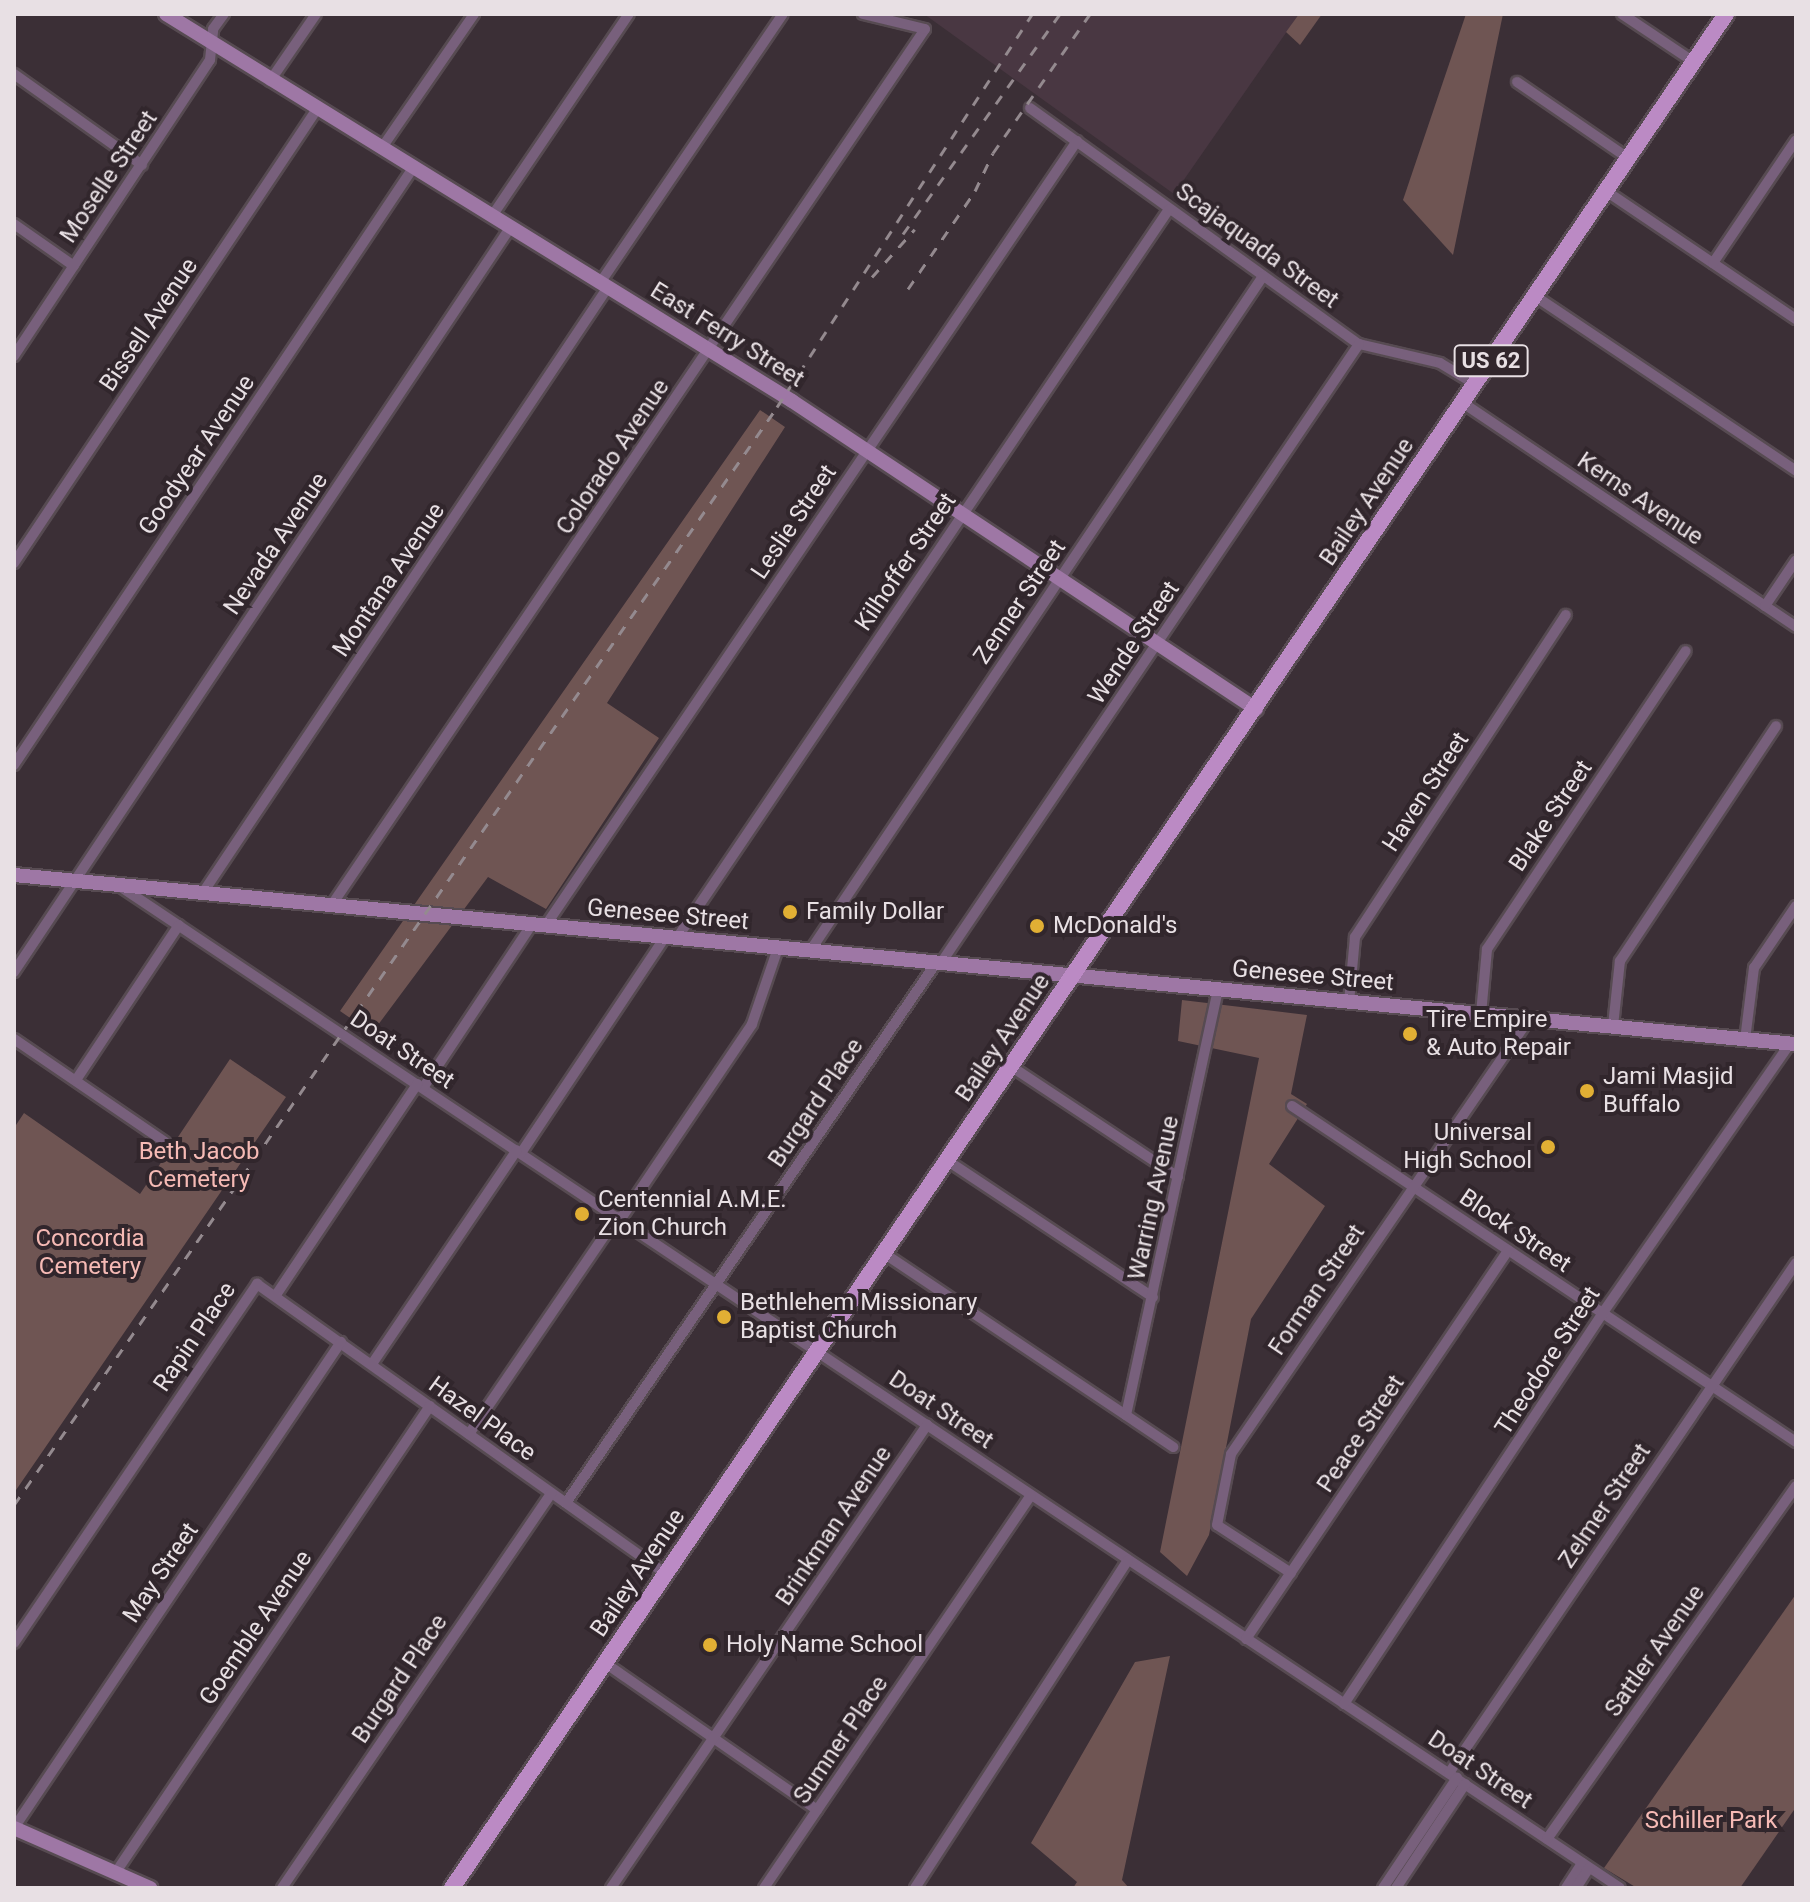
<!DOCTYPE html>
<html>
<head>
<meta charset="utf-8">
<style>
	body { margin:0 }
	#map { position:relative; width:1810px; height:1902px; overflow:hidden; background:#3b2f36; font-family:Roboto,sans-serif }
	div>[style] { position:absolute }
	.built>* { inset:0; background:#493742 }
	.green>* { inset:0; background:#6f5553 }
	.roads { filter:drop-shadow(2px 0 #574b52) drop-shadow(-2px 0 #574b52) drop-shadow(0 2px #574b52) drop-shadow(0 -2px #574b52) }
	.street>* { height:10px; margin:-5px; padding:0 5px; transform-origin:5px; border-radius:5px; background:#78607c }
	.secondary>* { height:14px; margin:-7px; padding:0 7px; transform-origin:7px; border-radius:7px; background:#9e77a5 }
	.primary>* { height:16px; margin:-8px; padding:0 8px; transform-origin:8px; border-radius:8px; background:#bb8ac4 }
	.rail>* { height:3px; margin-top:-1.5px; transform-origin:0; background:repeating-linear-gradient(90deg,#948a8f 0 10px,transparent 0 20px) }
	.dots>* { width:22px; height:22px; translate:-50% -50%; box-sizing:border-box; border:4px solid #31262c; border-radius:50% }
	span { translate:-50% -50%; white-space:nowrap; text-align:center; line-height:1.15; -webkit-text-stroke:8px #31262c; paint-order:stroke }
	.shield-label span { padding:2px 6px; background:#31262c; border:2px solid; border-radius:6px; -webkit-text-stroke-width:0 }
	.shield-label { font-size:22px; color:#e8e0e4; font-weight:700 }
	.street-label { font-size:24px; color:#e8e0e4 }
	.poi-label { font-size:24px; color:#e8e0e4 }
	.left { translate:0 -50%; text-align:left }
	.right { translate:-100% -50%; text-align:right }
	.park-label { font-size:24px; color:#f6bab5 }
	.frame { position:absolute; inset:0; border:16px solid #e8e0e4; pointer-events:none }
</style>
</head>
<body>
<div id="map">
	<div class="built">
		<div style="clip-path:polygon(924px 14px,1299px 14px,1174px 194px)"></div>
	</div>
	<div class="green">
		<div style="clip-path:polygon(1299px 14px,1322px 14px,1300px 45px,1286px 32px)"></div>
		<div style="clip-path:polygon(1466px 14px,1503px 14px,1453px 255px,1403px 200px)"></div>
		<div style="clip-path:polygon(760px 410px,785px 427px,607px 703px,659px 738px,546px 909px,488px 877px,372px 1033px,340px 1011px)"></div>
		<div style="clip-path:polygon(1182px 1000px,1307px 1015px,1291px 1094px,1307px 1104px,1269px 1164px,1325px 1206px,1251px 1319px,1209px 1535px,1187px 1576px,1160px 1552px,1259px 1058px,1178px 1041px)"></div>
		<div style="clip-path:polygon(230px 1059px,286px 1097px,14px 1493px,14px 1128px,24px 1113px,140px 1194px)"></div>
		<div style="clip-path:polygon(1796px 1594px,1796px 1807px,1740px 1888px,1637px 1888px,1604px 1868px)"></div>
		<div style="clip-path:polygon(1170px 1656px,1122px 1880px,1129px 1888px,1073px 1888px,1077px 1882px,1031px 1843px,1135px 1662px)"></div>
	</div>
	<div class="roads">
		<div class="street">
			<div style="left:1622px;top:14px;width:87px;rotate:33.7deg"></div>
			<div style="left:14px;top:74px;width:157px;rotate:35.4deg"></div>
			<div style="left:270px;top:81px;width:81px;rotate:-55.5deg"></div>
			<div style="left:1517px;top:82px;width:135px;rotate:34.4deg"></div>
			<div style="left:1030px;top:108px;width:405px;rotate:35.7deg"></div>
			<div style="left:1359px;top:344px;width:83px;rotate:13.2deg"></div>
			<div style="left:1440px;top:363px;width:41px;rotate:31deg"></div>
			<div style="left:381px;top:149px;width:164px;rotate:-55.4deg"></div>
			<div style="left:1606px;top:191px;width:229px;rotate:34deg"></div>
			<div style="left:492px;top:216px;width:244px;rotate:-55.9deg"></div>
			<div style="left:14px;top:224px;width:73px;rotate:35deg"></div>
			<div style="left:1713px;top:263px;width:148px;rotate:-56deg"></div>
			<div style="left:600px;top:283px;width:325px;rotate:-55.8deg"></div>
			<div style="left:1535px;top:296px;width:314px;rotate:33.8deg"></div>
			<div style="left:14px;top:356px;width:355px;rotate:-56.5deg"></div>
			<div style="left:210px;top:60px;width:31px;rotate:-84deg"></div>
			<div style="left:213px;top:29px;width:19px;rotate:-54deg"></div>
			<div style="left:1463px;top:403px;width:401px;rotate:33.9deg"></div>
			<div style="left:14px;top:563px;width:546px;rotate:-56.28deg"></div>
			<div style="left:1765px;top:606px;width:55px;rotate:-56deg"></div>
			<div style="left:14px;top:765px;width:718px;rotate:-56.24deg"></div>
			<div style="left:121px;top:887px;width:1802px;rotate:33.73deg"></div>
			<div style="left:202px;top:894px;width:730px;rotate:-56.22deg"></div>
			<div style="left:331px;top:906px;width:1059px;rotate:-55.89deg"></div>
			<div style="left:925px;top:29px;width:64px;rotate:-166.4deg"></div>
			<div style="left:546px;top:925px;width:947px;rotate:-55.89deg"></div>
			<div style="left:677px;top:938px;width:879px;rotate:-55.98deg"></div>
			<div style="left:810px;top:951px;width:813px;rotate:-56.13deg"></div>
			<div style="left:941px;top:963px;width:747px;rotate:-55.97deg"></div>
			<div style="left:14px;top:972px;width:894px;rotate:-56.31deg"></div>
			<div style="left:1349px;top:1002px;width:65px;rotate:-84.7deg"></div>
			<div style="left:1355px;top:937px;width:385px;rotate:-56.8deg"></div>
			<div style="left:1481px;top:1014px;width:65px;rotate:-84.7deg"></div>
			<div style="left:1487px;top:949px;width:358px;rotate:-56.3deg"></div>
			<div style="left:1613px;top:1026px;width:65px;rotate:-83.9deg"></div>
			<div style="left:1620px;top:961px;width:282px;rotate:-56.4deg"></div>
			<div style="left:14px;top:1039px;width:183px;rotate:34.3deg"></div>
			<div style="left:1745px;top:1040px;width:73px;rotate:-82.9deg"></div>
			<div style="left:1754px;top:968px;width:75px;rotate:-55.9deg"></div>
			<div style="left:1012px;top:1067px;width:199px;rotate:33.5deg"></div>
			<div style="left:76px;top:1080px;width:186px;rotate:-56.4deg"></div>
			<div style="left:423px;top:1088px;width:197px;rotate:-56.4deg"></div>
			<div style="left:1292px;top:1106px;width:606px;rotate:33.69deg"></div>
			<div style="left:521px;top:1153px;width:260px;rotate:-56.3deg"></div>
			<div style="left:948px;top:1161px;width:246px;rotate:33.6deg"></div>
			<div style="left:620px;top:1220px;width:236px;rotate:-56deg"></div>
			<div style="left:752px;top:1024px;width:80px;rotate:-71.1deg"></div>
			<div style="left:885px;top:1254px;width:347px;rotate:33.8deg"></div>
			<div style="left:276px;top:1295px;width:254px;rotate:-56.2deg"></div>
			<div style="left:372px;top:1364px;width:258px;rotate:-55.9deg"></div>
			<div style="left:1126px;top:1415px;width:436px;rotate:-77.8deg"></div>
			<div style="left:469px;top:1434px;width:263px;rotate:-55.7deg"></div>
			<div style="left:566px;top:1503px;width:655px;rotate:-55.58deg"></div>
			<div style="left:1291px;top:1573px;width:88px;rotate:-147deg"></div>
			<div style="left:1217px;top:1525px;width:72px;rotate:-78.8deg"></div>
			<div style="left:1231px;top:1454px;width:527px;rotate:-55.59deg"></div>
			<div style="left:1246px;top:1639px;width:469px;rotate:-56deg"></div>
			<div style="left:14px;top:1643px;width:434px;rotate:-55.9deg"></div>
			<div style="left:257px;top:1284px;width:501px;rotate:35.34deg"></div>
			<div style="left:605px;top:1663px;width:258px;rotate:34.7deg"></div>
			<div style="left:1344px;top:1704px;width:468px;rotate:-56.5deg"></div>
			<div style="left:1602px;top:1314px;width:329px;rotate:-55.2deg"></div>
			<div style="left:1449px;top:1773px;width:617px;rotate:-55.77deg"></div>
			<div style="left:14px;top:1828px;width:586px;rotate:-56.07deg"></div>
			<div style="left:1547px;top:1839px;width:432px;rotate:-54.8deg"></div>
			<div style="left:116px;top:1872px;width:562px;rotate:-56.03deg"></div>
			<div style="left:282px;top:1888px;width:478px;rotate:-55.7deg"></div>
			<div style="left:611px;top:1888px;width:561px;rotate:-55.69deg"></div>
			<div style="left:764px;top:1888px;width:475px;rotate:-55.8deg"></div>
			<div style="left:915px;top:1888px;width:391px;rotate:-57deg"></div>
			<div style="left:1383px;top:1888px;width:133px;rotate:-56.1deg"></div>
			<div style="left:1396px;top:1888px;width:125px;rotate:-56.4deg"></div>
			<div style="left:1566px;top:1888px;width:30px;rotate:-57deg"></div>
			<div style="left:1576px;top:1888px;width:24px;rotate:-57deg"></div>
		</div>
		<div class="secondary">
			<div style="left:166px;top:14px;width:736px;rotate:31.72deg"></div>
			<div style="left:792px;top:401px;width:557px;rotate:33.58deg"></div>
			<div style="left:14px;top:875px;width:1790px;rotate:5.42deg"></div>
			<div style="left:14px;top:1828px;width:149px;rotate:23.8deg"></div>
		</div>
		<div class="primary">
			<div style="left:452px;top:1888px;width:2266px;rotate:-55.79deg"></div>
		</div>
	</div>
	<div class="rail">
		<div style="left:903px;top:234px;width:270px;rotate:-54.5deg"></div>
		<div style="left:872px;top:277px;width:64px;rotate:-48.1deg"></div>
		<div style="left:908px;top:289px;width:119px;rotate:-55.6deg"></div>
		<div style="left:975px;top:191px;width:42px;rotate:-64.7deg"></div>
		<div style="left:993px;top:153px;width:169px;rotate:-55.1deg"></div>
		<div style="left:14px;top:1505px;width:1337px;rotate:-55.2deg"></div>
		<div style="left:777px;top:407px;width:468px;rotate:-57deg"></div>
	</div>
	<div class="dots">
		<div style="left:790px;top:912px;background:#e1af34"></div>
		<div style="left:1037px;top:926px;background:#e1af34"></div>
		<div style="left:1410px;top:1034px;background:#e1af34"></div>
		<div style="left:1587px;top:1091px;background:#e1af34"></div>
		<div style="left:1548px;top:1147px;background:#e1af34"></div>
		<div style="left:582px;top:1214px;background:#e1af34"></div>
		<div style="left:724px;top:1317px;background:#e1af34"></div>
		<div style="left:710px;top:1645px;background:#e1af34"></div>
	</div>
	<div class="shield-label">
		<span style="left:1491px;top:361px">US 62</span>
	</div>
	<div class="street-label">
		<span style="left:109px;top:177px;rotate:-56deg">Moselle Street</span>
		<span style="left:1257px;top:246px;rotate:36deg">Scajaquada Street</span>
		<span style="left:149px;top:325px;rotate:-56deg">Bissell Avenue</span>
		<span style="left:727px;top:335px;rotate:32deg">East Ferry Street</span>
		<span style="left:197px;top:455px;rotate:-56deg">Goodyear Avenue</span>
		<span style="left:613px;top:457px;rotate:-56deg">Colorado Avenue</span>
		<span style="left:1640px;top:499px;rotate:34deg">Kerns Avenue</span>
		<span style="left:1367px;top:502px;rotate:-56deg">Bailey Avenue</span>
		<span style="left:794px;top:522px;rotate:-56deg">Leslie Street</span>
		<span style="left:276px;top:544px;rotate:-56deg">Nevada Avenue</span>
		<span style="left:906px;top:562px;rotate:-56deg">Kilhoffer Street</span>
		<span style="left:389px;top:580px;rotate:-56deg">Montana Avenue</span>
		<span style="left:1020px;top:602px;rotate:-56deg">Zenner Street</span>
		<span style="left:1134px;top:643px;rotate:-56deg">Wende Street</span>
		<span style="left:1426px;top:792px;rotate:-57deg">Haven Street</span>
		<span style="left:1551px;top:816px;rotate:-56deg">Blake Street</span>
		<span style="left:668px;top:915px;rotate:5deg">Genesee Street</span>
		<span style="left:1313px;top:976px;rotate:5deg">Genesee Street</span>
		<span style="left:1003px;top:1038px;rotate:-56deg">Bailey Avenue</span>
		<span style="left:402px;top:1050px;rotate:34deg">Doat Street</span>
		<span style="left:816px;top:1103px;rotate:-56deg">Burgard Place</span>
		<span style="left:1154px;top:1198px;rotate:-78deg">Warring Avenue</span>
		<span style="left:1515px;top:1231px;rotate:34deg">Block Street</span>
		<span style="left:1317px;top:1290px;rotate:-56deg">Forman Street</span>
		<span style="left:195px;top:1337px;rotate:-56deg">Rapin Place</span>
		<span style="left:1548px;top:1361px;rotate:-57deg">Theodore Street</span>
		<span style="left:941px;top:1410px;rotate:34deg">Doat Street</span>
		<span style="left:482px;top:1419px;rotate:36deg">Hazel Place</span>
		<span style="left:1361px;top:1434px;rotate:-56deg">Peace Street</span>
		<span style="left:1605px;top:1506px;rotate:-56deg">Zelmer Street</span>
		<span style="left:834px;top:1526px;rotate:-56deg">Brinkman Avenue</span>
		<span style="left:161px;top:1573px;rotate:-56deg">May Street</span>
		<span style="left:638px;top:1573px;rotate:-56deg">Bailey Avenue</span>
		<span style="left:256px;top:1628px;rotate:-56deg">Goemble Avenue</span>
		<span style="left:1655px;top:1651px;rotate:-55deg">Sattler Avenue</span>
		<span style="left:400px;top:1679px;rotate:-56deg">Burgard Place</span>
		<span style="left:841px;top:1740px;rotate:-56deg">Sumner Place</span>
		<span style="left:1480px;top:1770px;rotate:34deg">Doat Street</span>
	</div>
	<div class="poi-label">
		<span class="left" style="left:806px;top:912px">Family Dollar</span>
		<span class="left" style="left:1053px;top:926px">McDonald's</span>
		<span class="left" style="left:1426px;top:1034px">Tire Empire<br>&amp; Auto Repair</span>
		<span class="left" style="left:1603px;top:1091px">Jami Masjid<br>Buffalo</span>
		<span class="right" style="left:1532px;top:1147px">Universal<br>High School</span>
		<span class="left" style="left:598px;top:1214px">Centennial A.M.E.<br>Zion Church</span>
		<span class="left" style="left:740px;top:1317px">Bethlehem Missionary<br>Baptist Church</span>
		<span class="left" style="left:726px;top:1645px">Holy Name School</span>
	</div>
	<div class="park-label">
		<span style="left:199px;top:1166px">Beth Jacob<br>Cemetery</span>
		<span style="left:90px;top:1253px">Concordia<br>Cemetery</span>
		<span style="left:1711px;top:1821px">Schiller Park</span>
	</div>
	<div class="frame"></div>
</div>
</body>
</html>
